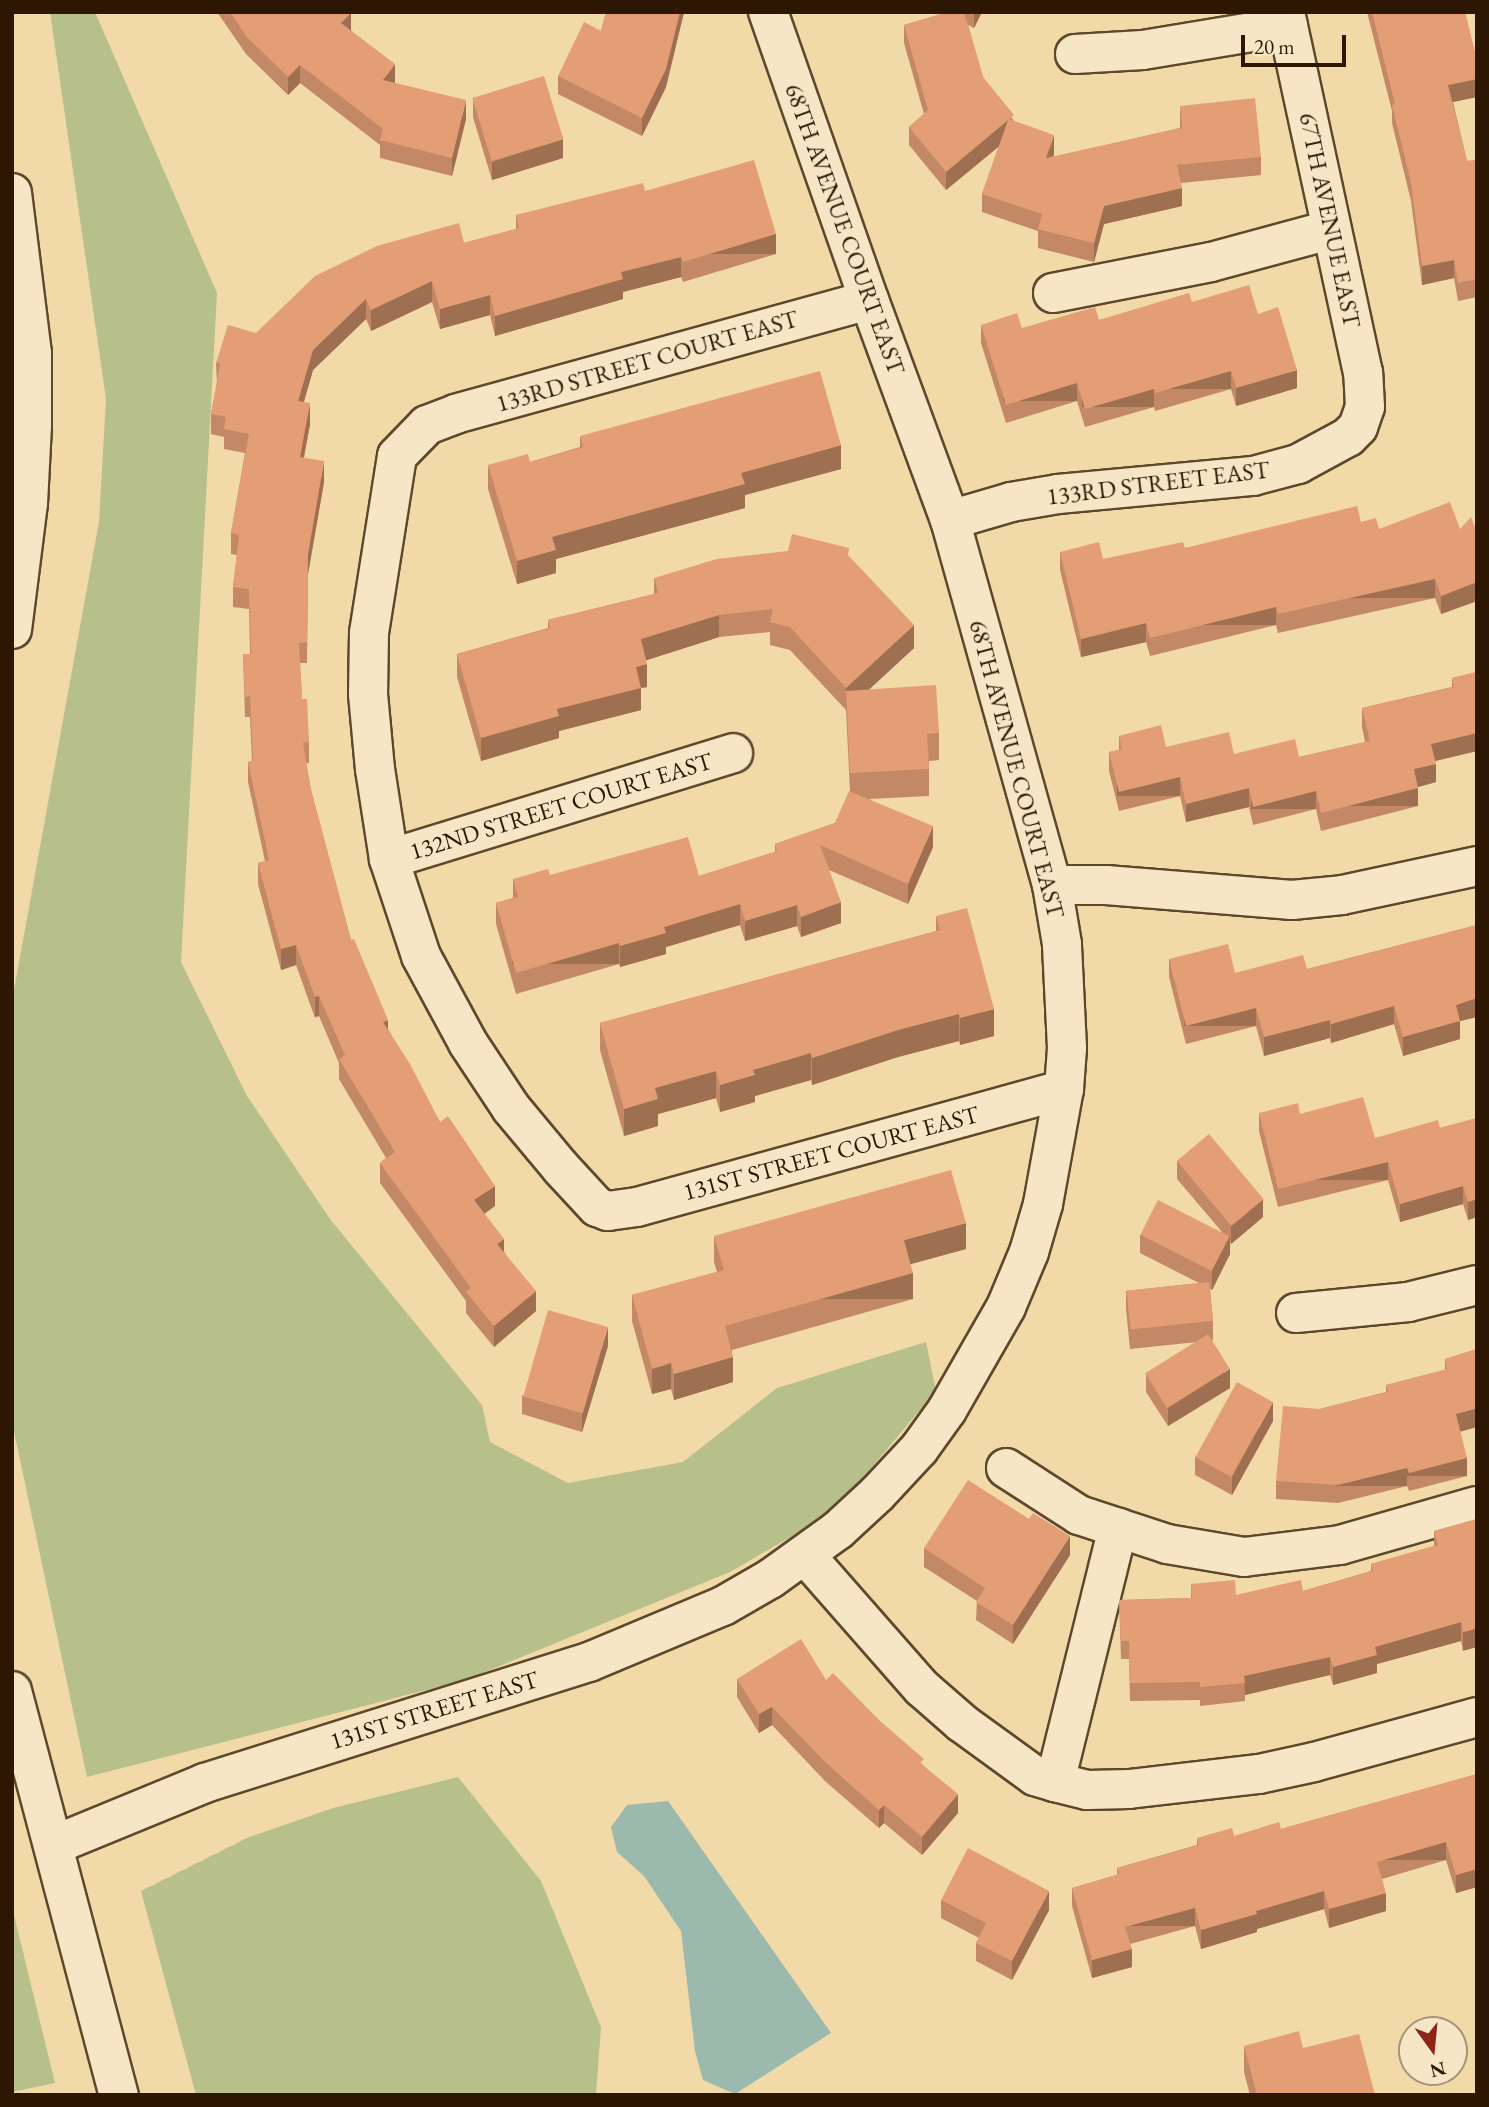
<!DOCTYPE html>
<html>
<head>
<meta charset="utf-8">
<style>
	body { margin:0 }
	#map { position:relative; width:1489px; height:2107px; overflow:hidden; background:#f1d9a8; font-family:"EB Garamond",serif }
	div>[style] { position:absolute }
	.green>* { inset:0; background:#b7c08a }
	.water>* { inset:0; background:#9bb9ad }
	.roads { filter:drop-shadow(2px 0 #5e482c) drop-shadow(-2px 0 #5e482c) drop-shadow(0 2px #5e482c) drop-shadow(0 -2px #5e482c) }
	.minor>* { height:38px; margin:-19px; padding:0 19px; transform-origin:19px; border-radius:19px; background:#f6e6c6 }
	.wall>* { inset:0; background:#c38865 }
	.shaded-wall>* { inset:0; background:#9f6f52; transform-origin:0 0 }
	.building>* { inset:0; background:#e39e75; transform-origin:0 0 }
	span { translate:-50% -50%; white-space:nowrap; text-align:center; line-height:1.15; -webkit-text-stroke:5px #f6e6c6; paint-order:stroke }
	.street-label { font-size:24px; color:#2d1703 }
	.frame { position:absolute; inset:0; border:14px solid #2d1703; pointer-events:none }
	.north { position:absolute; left:1398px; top:2016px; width:70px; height:70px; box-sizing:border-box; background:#f6e6c6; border:2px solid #a69378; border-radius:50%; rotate:165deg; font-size:19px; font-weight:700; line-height:28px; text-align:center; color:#2d1703 }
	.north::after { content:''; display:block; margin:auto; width:24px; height:32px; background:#8f2418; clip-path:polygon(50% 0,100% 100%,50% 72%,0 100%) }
	.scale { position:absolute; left:1241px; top:35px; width:105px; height:32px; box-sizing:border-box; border:4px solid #2d1703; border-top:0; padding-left:9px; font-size:21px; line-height:24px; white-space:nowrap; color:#2d1703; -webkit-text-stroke:5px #f6e6c6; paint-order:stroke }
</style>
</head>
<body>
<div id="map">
	<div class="green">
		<div style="clip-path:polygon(50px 12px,95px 12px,217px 293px,181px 962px,247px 1096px,330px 1219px,482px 1405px,490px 1442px,568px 1483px,683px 1462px,777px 1388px,926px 1342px,936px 1391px,835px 1511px,730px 1572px,465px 1680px,87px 1777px,12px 1422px,12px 1001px,99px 522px,106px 399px)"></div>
		<div style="clip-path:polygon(458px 1777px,541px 1881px,601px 2027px,596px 2095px,196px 2095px,141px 1891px,247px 1838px,333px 1808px)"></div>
		<div style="clip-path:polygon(12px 1907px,55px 2083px,12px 2092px)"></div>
	</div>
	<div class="water">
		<div style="clip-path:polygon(668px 1801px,831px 2033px,735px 2094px,703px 2080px,695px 2051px,681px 1931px,644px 1876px,617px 1852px,611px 1827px,627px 1805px)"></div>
	</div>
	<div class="roads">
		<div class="minor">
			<div style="left:1075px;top:54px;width:68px;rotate:-3.4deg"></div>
			<div style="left:1143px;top:50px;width:147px;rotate:-9.4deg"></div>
			<div style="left:12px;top:193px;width:161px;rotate:82.9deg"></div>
			<div style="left:32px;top:353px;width:72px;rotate:90deg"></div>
			<div style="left:32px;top:425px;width:78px;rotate:92.9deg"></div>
			<div style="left:28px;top:503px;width:127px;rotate:97.2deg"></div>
			<div style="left:1053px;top:293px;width:161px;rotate:-11.1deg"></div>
			<div style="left:1211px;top:262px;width:123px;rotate:-15.1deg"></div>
			<div style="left:869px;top:300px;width:428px;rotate:164.6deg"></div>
			<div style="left:456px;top:414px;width:31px;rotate:159deg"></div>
			<div style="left:427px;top:425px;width:43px;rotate:134.1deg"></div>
			<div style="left:397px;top:456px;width:179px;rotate:99deg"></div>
			<div style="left:369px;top:633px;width:61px;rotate:90.9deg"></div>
			<div style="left:368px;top:694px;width:75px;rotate:84.7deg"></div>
			<div style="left:375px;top:769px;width:91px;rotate:81.2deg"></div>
			<div style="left:389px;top:859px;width:102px;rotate:71.7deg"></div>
			<div style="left:421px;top:956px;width:99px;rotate:61.6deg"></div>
			<div style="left:468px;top:1043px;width:78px;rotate:56.5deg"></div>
			<div style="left:511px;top:1108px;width:78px;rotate:50.2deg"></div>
			<div style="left:561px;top:1168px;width:53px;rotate:47.3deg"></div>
			<div style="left:597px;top:1207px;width:12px;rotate:20deg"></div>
			<div style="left:608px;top:1211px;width:29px;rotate:-8deg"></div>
			<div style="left:637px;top:1207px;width:443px;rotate:-15.4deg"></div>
			<div style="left:950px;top:520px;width:64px;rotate:-16.4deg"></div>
			<div style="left:1011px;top:502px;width:48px;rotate:-9.7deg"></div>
			<div style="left:1058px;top:494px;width:196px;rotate:-5.3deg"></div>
			<div style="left:1253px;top:476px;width:47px;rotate:-14.9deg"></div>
			<div style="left:1298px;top:464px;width:57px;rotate:-28.4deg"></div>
			<div style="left:1348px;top:437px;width:14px;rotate:-45deg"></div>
			<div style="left:1358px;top:427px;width:21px;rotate:-71deg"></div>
			<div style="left:1365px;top:407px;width:34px;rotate:-93deg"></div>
			<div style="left:1363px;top:373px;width:369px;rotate:-102.2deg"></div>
			<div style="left:389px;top:859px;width:360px;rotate:-17.1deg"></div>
			<div style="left:1052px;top:885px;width:54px"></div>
			<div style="left:1106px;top:885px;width:187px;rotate:4.6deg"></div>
			<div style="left:1292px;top:900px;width:50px;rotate:-5.7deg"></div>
			<div style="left:1342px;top:895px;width:138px;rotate:-12.1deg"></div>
			<div style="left:1296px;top:1313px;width:113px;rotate:-5.6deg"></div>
			<div style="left:1408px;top:1302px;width:71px;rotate:-13.8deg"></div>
			<div style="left:1006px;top:1468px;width:87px;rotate:32.8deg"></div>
			<div style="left:1079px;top:1515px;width:93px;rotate:18.2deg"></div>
			<div style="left:1167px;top:1544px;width:78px;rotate:9.6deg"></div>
			<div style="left:1244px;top:1557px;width:97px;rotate:-7.1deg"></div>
			<div style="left:1340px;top:1545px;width:142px;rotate:-15.9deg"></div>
			<div style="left:805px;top:1555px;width:177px;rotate:48.7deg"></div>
			<div style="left:922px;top:1688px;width:53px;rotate:41.2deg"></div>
			<div style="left:962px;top:1723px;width:90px;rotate:36deg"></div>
			<div style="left:1035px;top:1776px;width:21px;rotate:17deg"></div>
			<div style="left:1055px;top:1782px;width:33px;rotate:14deg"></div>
			<div style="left:1087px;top:1790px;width:42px;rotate:-1.4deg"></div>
			<div style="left:1129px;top:1789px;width:131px;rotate:-6.6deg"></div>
			<div style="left:1259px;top:1774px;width:56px;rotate:-12.3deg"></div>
			<div style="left:1314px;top:1762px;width:169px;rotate:-15.4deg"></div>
			<div style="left:12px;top:1691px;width:418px;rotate:75.2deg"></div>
			<div style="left:1055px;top:1782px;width:262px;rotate:-76.1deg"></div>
			<div style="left:54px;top:1845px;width:163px;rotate:-22.3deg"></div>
			<div style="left:205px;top:1783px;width:403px;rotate:-17.5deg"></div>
			<div style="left:589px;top:1662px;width:145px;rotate:-22.7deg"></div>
			<div style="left:723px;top:1606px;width:54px;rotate:-29.9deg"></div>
			<div style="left:770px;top:1579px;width:84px;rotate:-35.8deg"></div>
			<div style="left:838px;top:1530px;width:53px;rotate:-42.7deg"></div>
			<div style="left:877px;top:1494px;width:62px;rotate:-47deg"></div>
			<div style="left:919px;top:1449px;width:48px;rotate:-54.3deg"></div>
			<div style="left:947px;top:1410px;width:119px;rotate:-60.2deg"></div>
			<div style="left:1006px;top:1307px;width:60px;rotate:-67.3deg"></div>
			<div style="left:1029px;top:1252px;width:50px;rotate:-73.7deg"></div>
			<div style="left:1043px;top:1204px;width:117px;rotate:-79.7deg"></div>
			<div style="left:1064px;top:1089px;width:41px;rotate:-85.8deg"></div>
			<div style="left:1067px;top:1048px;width:104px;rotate:-92.8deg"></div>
			<div style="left:1062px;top:944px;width:60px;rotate:-99.6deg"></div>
			<div style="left:1052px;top:885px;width:379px;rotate:-105.6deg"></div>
			<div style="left:950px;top:520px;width:234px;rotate:-110.2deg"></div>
			<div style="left:869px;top:300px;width:305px;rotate:-109.3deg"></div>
		</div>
	</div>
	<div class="wall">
		<div style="clip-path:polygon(217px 12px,350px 12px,351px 30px,395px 83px,466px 119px,452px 176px,380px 158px,380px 145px,300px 83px,288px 95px,246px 54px)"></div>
		<div style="clip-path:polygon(606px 12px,684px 12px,666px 87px,642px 136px,558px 94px,558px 76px,601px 31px)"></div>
		<div style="clip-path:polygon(943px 12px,982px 12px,974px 28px,968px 25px,983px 77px,1014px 121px,1054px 154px,1053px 157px,1180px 128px,1180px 106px,1261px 157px,1261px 175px,1181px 183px,1182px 206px,1104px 224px,1094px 262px,1038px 248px,1038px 231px,982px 212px,982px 194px,999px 146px,946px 190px,909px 145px,909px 127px,924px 114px,904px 43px,904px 25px,945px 13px)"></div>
		<div style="clip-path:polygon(1367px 12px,1465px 12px,1477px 61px,1477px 97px,1453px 102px,1467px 161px,1477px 160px,1477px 297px,1458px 301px,1454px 278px,1422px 285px,1411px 201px,1392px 123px,1392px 111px)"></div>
		<div style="clip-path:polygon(473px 99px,563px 158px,492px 180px,473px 117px)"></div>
		<div style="clip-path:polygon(645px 191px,776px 254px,683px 282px,681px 277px,623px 292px,623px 299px,495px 336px,490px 315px,440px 329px,432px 302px,371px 331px,366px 319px,313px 370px,304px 402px,310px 424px,304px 458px,324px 482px,308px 574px,307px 663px,300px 663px,302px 699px,309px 742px,309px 763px,306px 763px,311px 790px,351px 940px,388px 1029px,440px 1122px,495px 1206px,484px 1214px,536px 1311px,494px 1347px,466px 1313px,466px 1301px,380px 1183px,380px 1163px,386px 1158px,339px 1079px,339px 1063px,319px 1016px,315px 1018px,296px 965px,281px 970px,258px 884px,258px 863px,265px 861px,248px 782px,248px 762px,252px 761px,250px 717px,245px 717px,243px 654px,250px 654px,249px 609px,233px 607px,233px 587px,237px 555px,231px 554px,231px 533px,245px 453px,224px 449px,224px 437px,211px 434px,211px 414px,217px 384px,216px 363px,256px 333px,464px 243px,516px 229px,516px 215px)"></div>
		<div style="clip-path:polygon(1192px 302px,1258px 314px,1297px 388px,1236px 406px,1231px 389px,1155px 411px,1154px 407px,1085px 427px,1077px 401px,1006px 423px,981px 343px,981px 325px,1022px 328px,1099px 320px)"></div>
		<div style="clip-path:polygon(580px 436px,841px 469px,745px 495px,745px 508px,556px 559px,556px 573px,517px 584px,488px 489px,488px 465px,530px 462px,580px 447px)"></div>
		<div style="clip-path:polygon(1361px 522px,1379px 529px,1460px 529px,1477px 533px,1477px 601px,1441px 614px,1435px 598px,1278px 633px,1276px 625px,1150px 656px,1146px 642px,1081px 657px,1060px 570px,1060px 552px,1103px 559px,1185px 548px)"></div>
		<div style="clip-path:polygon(849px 557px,914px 648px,869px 689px,939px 733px,939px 760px,929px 761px,929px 796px,869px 799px,933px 847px,908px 904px,829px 870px,841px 923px,801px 937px,797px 926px,745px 941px,740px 925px,666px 947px,666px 954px,620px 967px,619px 964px,516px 994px,496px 924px,496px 903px,513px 898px,513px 879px,550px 875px,699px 876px,775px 852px,775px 844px,835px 823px,850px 791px,846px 710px,790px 650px,770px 645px,770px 632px,719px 637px,646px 660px,647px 687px,641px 688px,641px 710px,559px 731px,559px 738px,481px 761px,457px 677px,457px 654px,548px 628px,548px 620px,654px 594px,654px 578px)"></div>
		<div style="clip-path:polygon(1477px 672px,1477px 751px,1435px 761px,1436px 782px,1418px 787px,1418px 806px,1321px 831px,1316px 809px,1253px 825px,1249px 807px,1186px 822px,1180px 796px,1119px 811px,1109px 771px,1109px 752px,1119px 750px,1119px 736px,1166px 747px,1234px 754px,1299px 757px,1365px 742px,1362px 727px,1362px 708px,1452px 687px,1452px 678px)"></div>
		<div style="clip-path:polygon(936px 916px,994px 1036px,960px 1045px,959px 1041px,898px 1057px,812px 1085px,811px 1080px,755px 1096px,755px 1102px,720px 1112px,716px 1098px,658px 1114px,658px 1126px,624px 1136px,600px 1050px,600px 1023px,936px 931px)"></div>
		<div style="clip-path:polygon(1477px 925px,1477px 1017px,1460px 1021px,1460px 1039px,1403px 1056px,1394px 1024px,1331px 1043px,1330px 1038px,1264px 1056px,1256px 1026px,1186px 1044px,1169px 977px,1169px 959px,1235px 973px,1307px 969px)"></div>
		<div style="clip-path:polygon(1259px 1113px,1300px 1114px,1375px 1138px,1440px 1128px,1477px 1118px,1477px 1217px,1468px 1220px,1463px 1204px,1400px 1222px,1388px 1180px,1278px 1207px,1259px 1131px)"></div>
		<div style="clip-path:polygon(1177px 1161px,1263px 1217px,1231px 1244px,1230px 1242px,1230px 1254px,1212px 1290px,1210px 1289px,1213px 1321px,1213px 1340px,1212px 1340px,1230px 1388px,1168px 1426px,1146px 1392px,1146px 1374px,1197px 1342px,1130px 1349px,1126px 1309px,1126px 1291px,1199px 1283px,1140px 1253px,1140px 1235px,1222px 1232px,1177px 1179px)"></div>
		<div style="clip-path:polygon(714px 1236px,966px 1249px,910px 1264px,913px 1299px,732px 1350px,733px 1382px,674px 1400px,671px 1389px,652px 1394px,632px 1321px,632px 1295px,717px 1272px,714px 1262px)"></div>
		<div style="clip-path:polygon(608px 1346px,582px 1432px,522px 1414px,522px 1396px)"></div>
		<div style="clip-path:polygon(1477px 1349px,1460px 1431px,1467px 1476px,1409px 1491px,1407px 1486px,1338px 1503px,1276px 1499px,1276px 1481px,1320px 1409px,1386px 1392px,1386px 1385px,1445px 1370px,1445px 1359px)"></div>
		<div style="clip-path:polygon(1273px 1421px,1232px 1495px,1195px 1475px,1195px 1457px)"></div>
		<div style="clip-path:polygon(1477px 1519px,1463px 1651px,1461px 1641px,1377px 1664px,1377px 1673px,1333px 1685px,1330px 1675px,1245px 1695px,1245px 1701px,1200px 1706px,1200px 1700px,1130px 1701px,1129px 1659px,1121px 1659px,1119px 1600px,1191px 1598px,1191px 1584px,1236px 1595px,1303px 1591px,1371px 1571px,1371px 1564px,1434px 1546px,1434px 1531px)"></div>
		<div style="clip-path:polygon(924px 1548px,1070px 1555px,1013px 1644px,976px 1620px,977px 1601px,924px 1567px)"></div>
		<div style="clip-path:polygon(737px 1679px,826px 1680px,924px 1766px,958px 1813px,922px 1855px,884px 1823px,879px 1828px,825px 1781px,772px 1725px,759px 1733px,737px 1697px)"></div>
		<div style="clip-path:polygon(1477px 1774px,1477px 1887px,1456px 1893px,1446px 1860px,1382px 1879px,1386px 1911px,1329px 1928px,1324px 1909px,1257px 1929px,1257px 1932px,1201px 1949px,1195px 1926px,1130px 1944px,1132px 1967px,1092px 1978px,1072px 1906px,1072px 1888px,1117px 1875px,1117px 1868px,1197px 1845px,1197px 1838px,1234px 1836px,1281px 1829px)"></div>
		<div style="clip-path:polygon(941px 1900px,1049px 1910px,1012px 1980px,976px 1961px,976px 1943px,979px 1938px,941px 1918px)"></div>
		<div style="clip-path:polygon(1244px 2046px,1303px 2048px,1375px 2095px,1250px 2095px,1244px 2072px)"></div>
	</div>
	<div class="shaded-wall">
		<div style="clip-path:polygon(680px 12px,684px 12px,666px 87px,642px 136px,642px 118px)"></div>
		<div style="clip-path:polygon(974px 12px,982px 12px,974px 28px)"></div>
		<div style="clip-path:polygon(351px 13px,351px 31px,341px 23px)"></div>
		<div style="clip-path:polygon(395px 64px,395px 82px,383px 98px,383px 80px)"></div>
		<div style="clip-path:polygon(300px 65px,300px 83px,288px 95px,288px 77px)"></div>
		<div style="clip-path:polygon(1477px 79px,1477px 97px,1448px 103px,1448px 85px)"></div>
		<div style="clip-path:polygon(466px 100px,466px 119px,452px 176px,452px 158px)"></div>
		<div style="clip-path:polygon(1008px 120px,1008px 139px,946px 190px,946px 172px)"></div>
		<div style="clip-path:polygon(1054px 135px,1054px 154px,1046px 177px,1046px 158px)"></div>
		<div style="clip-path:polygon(563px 139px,563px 158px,492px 180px,492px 162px)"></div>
		<div style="clip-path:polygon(1182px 188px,1182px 206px,1104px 224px,1094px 262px,1094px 243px,1104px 206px)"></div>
		<div style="left:776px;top:234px;width:20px;height:97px;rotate:90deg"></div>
		<div style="clip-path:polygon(681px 257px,681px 277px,623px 292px,623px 299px,495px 336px,495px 316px,621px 272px)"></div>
		<div style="clip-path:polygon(1454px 260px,1454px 278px,1422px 285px,1422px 266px)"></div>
		<div style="clip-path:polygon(432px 281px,432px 302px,371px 331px,371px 310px)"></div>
		<div style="clip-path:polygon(490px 295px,490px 315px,440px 329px,440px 309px)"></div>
		<div style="clip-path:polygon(366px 299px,366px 319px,313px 370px,298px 421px,298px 401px,313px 350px)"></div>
		<div style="clip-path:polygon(1297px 370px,1297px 388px,1236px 406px,1236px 388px)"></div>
		<div style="left:1231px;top:371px;width:18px;height:79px;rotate:90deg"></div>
		<div style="left:1077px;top:383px;width:18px;height:74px;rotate:90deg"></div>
		<div style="left:1154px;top:389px;width:18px;height:72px;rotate:90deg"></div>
		<div style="clip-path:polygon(310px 403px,310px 424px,300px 477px,300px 457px)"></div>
		<div style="clip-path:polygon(841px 445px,841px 469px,745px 495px,745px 508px,556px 559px,556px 573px,517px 584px,517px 561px,552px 537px,741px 473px)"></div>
		<div style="clip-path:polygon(324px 461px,324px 482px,308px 574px,307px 663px,308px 554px)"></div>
		<div style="left:1435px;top:579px;width:19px;height:161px;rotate:90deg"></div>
		<div style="clip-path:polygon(1477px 582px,1477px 601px,1441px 614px,1441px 596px)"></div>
		<div style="left:1276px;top:607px;width:18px;height:130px;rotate:90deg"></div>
		<div style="clip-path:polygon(719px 615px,719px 637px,641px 662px,641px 639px)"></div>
		<div style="clip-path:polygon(1146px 623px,1146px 642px,1081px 657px,1081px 639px)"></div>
		<div style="clip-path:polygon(914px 625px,914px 648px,847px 710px,846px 688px)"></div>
		<div style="clip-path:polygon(647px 664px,647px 687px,641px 688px,641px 710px,559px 731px,559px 738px,481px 761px,481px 738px,557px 709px,636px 667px)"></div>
		<div style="clip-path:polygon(1477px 733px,1477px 751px,1431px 762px,1431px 744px)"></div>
		<div style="clip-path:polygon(1436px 764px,1436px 782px,1414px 788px,1414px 769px)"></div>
		<div style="left:1180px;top:777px;width:19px;height:63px;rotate:90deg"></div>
		<div style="clip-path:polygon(1249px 788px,1249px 807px,1186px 822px,1186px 804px)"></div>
		<div style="left:1418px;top:788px;width:18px;height:100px;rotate:90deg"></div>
		<div style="left:1316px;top:791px;width:18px;height:65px;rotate:90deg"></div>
		<div style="clip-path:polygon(933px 826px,933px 847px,908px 904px,908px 884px)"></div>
		<div style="clip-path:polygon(841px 902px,841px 923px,801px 937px,801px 917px)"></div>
		<div style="clip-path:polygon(740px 904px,740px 925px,666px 947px,666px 954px,620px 967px,620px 946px,664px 927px)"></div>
		<div style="clip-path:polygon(797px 905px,797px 926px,745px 941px,745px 921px)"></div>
		<div style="left:619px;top:943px;width:21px;height:107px;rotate:90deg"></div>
		<div style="clip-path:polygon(296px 945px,296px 965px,281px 970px,281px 949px)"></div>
		<div style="left:319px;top:996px;width:20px;height:4px;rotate:90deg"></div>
		<div style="clip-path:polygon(1477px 998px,1477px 1017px,1460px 1021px,1460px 1039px,1403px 1056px,1403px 1037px,1456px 1005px)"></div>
		<div style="clip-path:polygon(1394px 1006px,1394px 1024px,1331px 1043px,1331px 1024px)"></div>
		<div style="left:1256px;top:1008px;width:18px;height:72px;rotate:90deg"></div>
		<div style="clip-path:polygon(994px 1009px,994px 1036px,960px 1045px,960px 1018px)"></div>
		<div style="clip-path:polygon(959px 1014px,959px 1041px,898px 1057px,812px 1085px,812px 1058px,898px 1030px)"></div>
		<div style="clip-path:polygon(388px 1020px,388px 1040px,383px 1022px)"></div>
		<div style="clip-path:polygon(1330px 1020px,1330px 1038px,1264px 1056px,1264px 1037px)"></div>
		<div style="clip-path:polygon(811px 1053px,811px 1080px,755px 1096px,755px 1102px,720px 1112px,720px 1085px,753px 1070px)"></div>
		<div style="clip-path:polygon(716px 1071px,716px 1098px,658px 1114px,658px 1126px,624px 1136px,624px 1109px,655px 1088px)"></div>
		<div style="left:1388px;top:1162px;width:18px;height:113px;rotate:90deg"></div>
		<div style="clip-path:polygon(495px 1186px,495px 1206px,474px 1221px,474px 1200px)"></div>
		<div style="clip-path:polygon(1463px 1186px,1463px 1204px,1400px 1222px,1400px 1204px)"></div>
		<div style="clip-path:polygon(1263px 1199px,1263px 1217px,1231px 1244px,1231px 1225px)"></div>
		<div style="clip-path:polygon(1477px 1199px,1477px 1217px,1468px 1220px,1468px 1202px)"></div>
		<div style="clip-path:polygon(966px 1223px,966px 1249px,904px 1266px,904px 1240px)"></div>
		<div style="clip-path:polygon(1230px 1236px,1230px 1254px,1212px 1290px,1212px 1271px)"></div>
		<div style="clip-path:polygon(504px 1239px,504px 1259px,497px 1244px)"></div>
		<div style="left:913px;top:1273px;width:26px;height:195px;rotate:90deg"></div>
		<div style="clip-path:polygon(536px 1291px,536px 1311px,494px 1347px,494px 1326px)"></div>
		<div style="clip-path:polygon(608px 1327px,608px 1346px,582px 1432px,582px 1414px)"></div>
		<div style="clip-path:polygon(733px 1357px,733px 1382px,674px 1400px,674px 1374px)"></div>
		<div style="clip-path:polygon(671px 1363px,671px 1389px,652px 1394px,652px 1369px)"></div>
		<div style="clip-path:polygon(1230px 1369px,1230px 1388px,1168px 1426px,1168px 1408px)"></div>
		<div style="clip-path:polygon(1273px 1402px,1273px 1421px,1232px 1495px,1232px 1477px)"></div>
		<div style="clip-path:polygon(1477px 1408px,1477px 1427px,1456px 1433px,1456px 1414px)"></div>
		<div style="left:1467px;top:1458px;width:18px;height:60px;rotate:90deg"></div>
		<div style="left:1407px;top:1468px;width:18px;height:71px;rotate:90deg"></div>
		<div style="clip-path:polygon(1070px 1536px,1070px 1555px,1013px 1644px,1013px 1625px)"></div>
		<div style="clip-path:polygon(1461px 1622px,1461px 1641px,1377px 1664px,1377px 1673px,1333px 1685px,1333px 1667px,1375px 1647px)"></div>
		<div style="clip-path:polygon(1477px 1628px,1477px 1647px,1463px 1651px,1463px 1632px)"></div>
		<div style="clip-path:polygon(1330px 1657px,1330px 1675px,1245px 1695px,1244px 1676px)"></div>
		<div style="clip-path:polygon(772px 1707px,772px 1725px,759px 1733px,759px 1714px)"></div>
		<div style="clip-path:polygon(958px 1794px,958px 1813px,922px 1855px,922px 1837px)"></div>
		<div style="clip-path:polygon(884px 1805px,884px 1823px,879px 1828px,879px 1810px)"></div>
		<div style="left:1446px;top:1842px;width:18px;height:72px;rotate:90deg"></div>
		<div style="clip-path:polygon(1477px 1869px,1477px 1887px,1456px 1893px,1456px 1875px)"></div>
		<div style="clip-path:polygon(1049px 1891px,1049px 1910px,1012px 1980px,1012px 1961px)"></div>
		<div style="clip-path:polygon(1324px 1891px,1324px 1909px,1257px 1929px,1257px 1932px,1201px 1949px,1201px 1930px,1256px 1911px)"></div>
		<div style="clip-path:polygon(1386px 1893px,1386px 1911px,1329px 1928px,1329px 1909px)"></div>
		<div style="left:1195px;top:1908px;width:18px;height:73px;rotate:90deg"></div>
		<div style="clip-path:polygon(1132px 1949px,1132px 1967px,1092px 1978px,1092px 1960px)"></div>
	</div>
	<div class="building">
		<div style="clip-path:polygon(230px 12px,350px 12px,351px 13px,341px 23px,395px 64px,383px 80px,466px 100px,452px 158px,380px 140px,383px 129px,300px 65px,288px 77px,246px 36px)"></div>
		<div style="clip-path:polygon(606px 12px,680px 12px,666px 69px,642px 118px,558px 76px,584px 22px,601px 31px)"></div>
		<div style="clip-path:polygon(948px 12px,964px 12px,983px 77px,1014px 115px,1009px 119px,1054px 135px,1046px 158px,1182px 128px,1180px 106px,1255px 98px,1261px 157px,1177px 165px,1182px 188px,1104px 206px,1094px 243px,1038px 229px,1042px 214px,982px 194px,1008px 120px,946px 172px,909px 127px,928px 110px,904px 25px)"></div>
		<div style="clip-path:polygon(1372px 12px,1465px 12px,1477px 61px,1477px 79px,1448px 85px,1467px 161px,1477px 160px,1477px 279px,1458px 283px,1454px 260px,1422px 266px,1411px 183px,1392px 105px,1395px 104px)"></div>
		<div style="left:544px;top:76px;width:66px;height:75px;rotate:73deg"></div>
		<div style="clip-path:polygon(754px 160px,776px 234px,683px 262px,681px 257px,621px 272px,623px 279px,495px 316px,490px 295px,440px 309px,432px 281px,371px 310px,366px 299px,313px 350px,298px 401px,310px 403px,300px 457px,324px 461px,308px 554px,307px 642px,299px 643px,302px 699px,307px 699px,309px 742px,303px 743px,311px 790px,351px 940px,354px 939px,388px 1020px,383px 1022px,410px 1064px,440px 1122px,448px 1116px,495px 1186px,474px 1200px,504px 1239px,497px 1244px,536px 1291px,494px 1326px,466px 1292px,471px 1288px,380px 1163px,395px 1152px,339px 1059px,345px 1055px,319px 996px,315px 997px,296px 945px,281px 949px,258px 863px,269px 860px,248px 762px,253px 761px,250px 696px,245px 697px,243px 654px,251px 654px,249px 589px,233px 587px,239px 535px,231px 533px,249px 434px,224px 429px,226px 417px,211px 414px,220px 364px,216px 363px,228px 325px,256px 333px,315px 276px,377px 246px,459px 223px,464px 243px,519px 228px,516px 215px,643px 183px,645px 191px)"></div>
		<div style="clip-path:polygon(1249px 285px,1258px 314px,1278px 307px,1297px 370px,1236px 388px,1231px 371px,1155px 393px,1154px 389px,1085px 409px,1077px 383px,1006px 405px,981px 325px,1017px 313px,1022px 328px,1095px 307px,1099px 320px,1189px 293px,1192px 302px)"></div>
		<div style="clip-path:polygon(820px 371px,841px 445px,741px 473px,745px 484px,552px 537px,556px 550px,517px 561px,488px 465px,528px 454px,530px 462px,583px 447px,580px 436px)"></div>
		<div style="clip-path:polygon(1450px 502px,1460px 529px,1471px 517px,1477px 533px,1477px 582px,1441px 596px,1435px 579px,1278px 614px,1276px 607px,1150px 638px,1146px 623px,1081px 639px,1060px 552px,1099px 542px,1103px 559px,1183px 542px,1185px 548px,1357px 506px,1361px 522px,1376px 518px,1379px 529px)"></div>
		<div style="clip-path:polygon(792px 534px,849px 548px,848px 555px,914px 625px,846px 688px,790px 627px,770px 622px,773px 609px,719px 615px,641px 639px,647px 664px,636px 667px,641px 688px,557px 709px,559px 716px,481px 738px,457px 654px,550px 628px,548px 620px,658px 593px,654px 578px,717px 559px,788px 551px)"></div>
		<div style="clip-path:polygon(1477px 672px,1477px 733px,1431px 744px,1436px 764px,1414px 769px,1418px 788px,1321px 813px,1316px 791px,1253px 807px,1249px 788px,1186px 804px,1180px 777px,1119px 792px,1109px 752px,1122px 749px,1119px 736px,1161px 725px,1166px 747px,1229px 732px,1234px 754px,1295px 739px,1299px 757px,1370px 741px,1362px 708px,1454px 687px,1452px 678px)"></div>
		<div style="clip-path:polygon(936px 685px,939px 733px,927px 734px,929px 769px,850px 773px,846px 691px)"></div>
		<div style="clip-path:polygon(849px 791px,933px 826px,908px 884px,820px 845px,841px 902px,801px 917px,797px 905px,745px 921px,740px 904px,664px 927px,666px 933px,620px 946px,619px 943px,516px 973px,496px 903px,518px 897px,513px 879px,548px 869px,550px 875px,688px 837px,699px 876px,777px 851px,775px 844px,835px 823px)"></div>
		<div style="clip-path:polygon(967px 908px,994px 1009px,960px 1018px,959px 1014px,898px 1030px,812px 1058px,811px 1053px,753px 1070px,755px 1075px,720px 1085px,716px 1071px,655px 1088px,658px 1099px,624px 1109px,600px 1023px,940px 930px,936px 916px)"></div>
		<div style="clip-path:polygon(1477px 925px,1477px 998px,1456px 1005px,1460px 1021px,1403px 1037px,1394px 1006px,1331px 1024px,1330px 1020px,1264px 1037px,1256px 1008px,1186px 1026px,1169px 959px,1228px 944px,1235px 973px,1303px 955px,1307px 969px)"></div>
		<div style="clip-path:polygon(1363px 1097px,1375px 1138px,1438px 1120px,1440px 1128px,1477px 1118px,1477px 1199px,1468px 1202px,1463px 1186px,1400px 1204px,1388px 1162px,1278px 1189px,1259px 1113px,1298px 1103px,1300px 1114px)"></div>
		<div style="left:1209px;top:1134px;width:85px;height:42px;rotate:50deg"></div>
		<div style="clip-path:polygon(951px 1170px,966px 1223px,904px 1240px,913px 1273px,725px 1326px,733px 1357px,674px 1374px,671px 1363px,652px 1369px,632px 1295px,724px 1270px,714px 1236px)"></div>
		<div style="left:1158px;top:1200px;width:80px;height:39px;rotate:27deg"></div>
		<div style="left:1209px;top:1282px;width:39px;height:83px;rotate:84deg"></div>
		<div style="left:548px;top:1310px;width:62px;height:90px;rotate:16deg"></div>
		<div style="left:1208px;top:1334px;width:41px;height:74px;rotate:58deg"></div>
		<div style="clip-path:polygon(1477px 1349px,1477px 1408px,1456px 1414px,1467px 1458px,1409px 1473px,1407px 1468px,1338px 1485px,1276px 1481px,1283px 1406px,1320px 1409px,1388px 1392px,1386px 1385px,1447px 1369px,1445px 1359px)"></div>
		<div style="left:1237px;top:1382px;width:41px;height:86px;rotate:29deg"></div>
		<div style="clip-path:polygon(968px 1480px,1029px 1519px,1033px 1513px,1070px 1536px,1013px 1625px,976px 1602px,985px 1588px,924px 1548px)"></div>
		<div style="clip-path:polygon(1477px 1519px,1477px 1628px,1463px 1632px,1461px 1622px,1375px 1647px,1377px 1655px,1333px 1667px,1330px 1657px,1244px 1676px,1245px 1683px,1200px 1687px,1200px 1682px,1130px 1683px,1129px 1641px,1121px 1641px,1119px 1600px,1192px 1598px,1191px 1584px,1235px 1580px,1236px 1595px,1301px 1580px,1303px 1591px,1373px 1571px,1371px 1564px,1438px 1545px,1434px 1531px)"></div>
		<div style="clip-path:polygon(801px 1639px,826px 1680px,833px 1673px,880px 1721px,924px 1759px,920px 1763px,958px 1794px,922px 1837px,884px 1805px,879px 1810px,825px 1762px,772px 1707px,759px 1714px,737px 1679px)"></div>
		<div style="clip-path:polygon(1477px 1774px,1477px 1869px,1456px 1875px,1446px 1842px,1377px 1862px,1386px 1893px,1329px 1909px,1324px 1891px,1256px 1911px,1257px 1914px,1201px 1930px,1195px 1908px,1125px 1927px,1132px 1949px,1092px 1960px,1072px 1888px,1119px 1874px,1117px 1868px,1199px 1845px,1197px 1838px,1232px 1828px,1234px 1836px,1279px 1822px,1281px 1829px)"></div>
		<div style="clip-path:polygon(968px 1848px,1049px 1891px,1012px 1961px,976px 1943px,986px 1923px,941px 1900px)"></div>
		<div style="clip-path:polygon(1299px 2031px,1303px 2048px,1359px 2034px,1375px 2095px,1257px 2095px,1244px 2046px)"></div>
	</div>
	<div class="street-label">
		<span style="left:1330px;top:220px;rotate:78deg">67TH AVENUE EAST</span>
		<span style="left:845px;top:229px;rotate:70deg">68TH AVENUE COURT EAST</span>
		<span style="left:647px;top:361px;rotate:-16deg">133RD STREET COURT EAST</span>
		<span style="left:1158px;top:483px;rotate:-7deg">133RD STREET EAST</span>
		<span style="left:1017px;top:769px;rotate:75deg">68TH AVENUE COURT EAST</span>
		<span style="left:561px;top:806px;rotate:-17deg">132ND STREET COURT EAST</span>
		<span style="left:831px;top:1153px;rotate:-15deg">131ST STREET COURT EAST</span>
		<span style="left:434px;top:1710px;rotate:-17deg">131ST STREET EAST</span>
	</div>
	<div class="frame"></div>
	<div class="north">N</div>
	<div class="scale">20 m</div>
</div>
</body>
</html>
